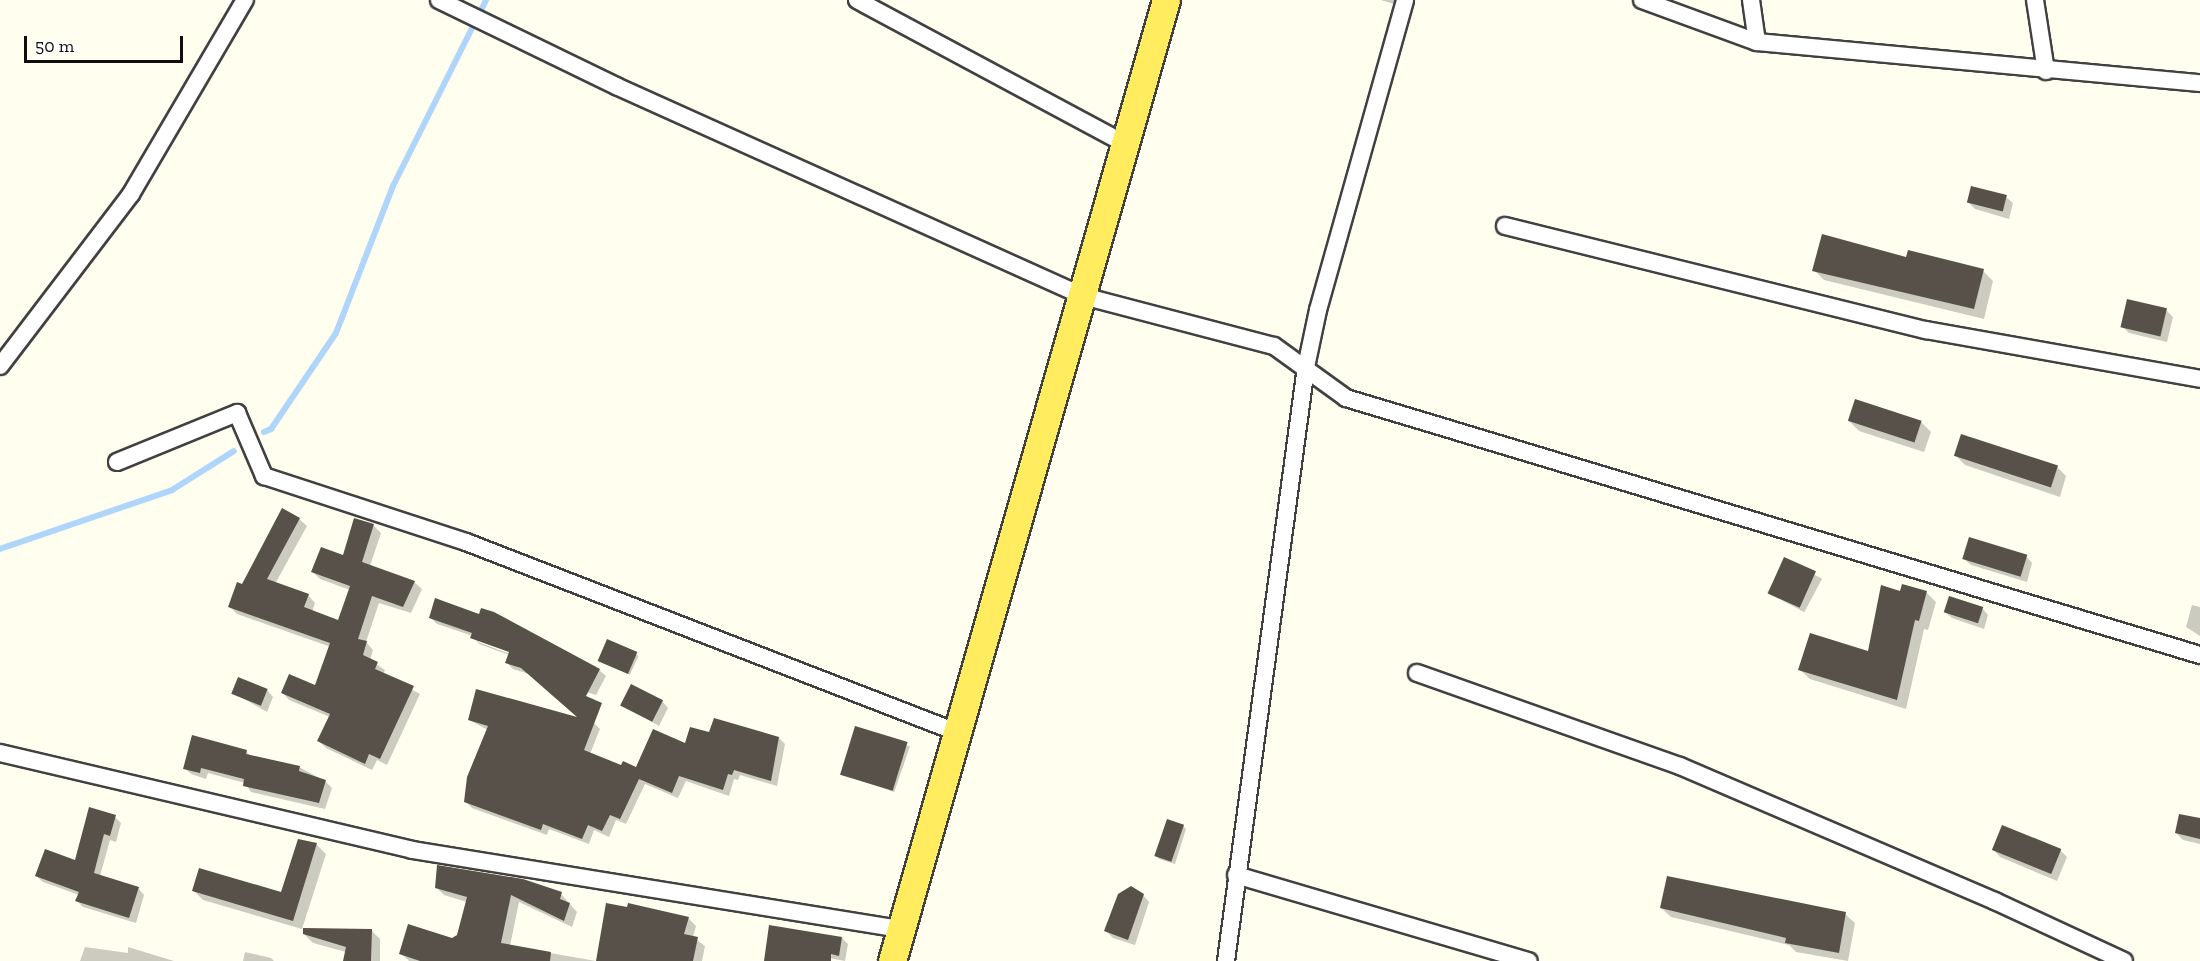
<!DOCTYPE html>
<html>
<head>
<meta charset="utf-8">
<style>
	body { margin:0 }
	#map { position:relative; width:2200px; height:961px; overflow:hidden; background:#fffeef; font-family:"Zilla Slab",serif }
	div>[style] { position:absolute }
	.shadow>* { inset:0; background:#0003; transform-origin:0 0 }
	.stream>* { height:6px; margin:-3px; padding:0 3px; transform-origin:3px; border-radius:3px; background:#b0d5fb }
	.building>* { inset:0; background:#58514a; transform-origin:0 0 }
	.roads { filter:drop-shadow(2px 0 #414141) drop-shadow(-2px 0 #414141) drop-shadow(0 2px #414141) drop-shadow(0 -2px #414141) }
	.minor>* { height:16px; margin:-8px; padding:0 8px; transform-origin:8px; border-radius:8px; background:#fff }
	.primary>* { height:27px; margin:-13.5px; padding:0 13.5px; transform-origin:13.5px; border-radius:13.5px; background:#ffed5f }
	span { translate:-50% -50%; white-space:nowrap; text-align:center; line-height:1.15; -webkit-text-stroke:6px #fff; paint-order:stroke }
	.scale { position:absolute; left:24px; top:36px; width:159px; height:27px; box-sizing:border-box; border:3px solid #0e0e0e; border-top:0; padding-left:8px; font-size:18px; line-height:21px; white-space:nowrap; color:#0e0e0e; -webkit-text-stroke:4px #fff; paint-order:stroke }
</style>
</head>
<body>
<div id="map">
	<div class="shadow">
		<div style="clip-path:polygon(1381px 0,1396px 0,1394px 4px)"></div>
		<div style="clip-path:polygon(2006px 197px,2013px 203px,2009px 219px,1975px 209px,1968px 202px)"></div>
		<div style="clip-path:polygon(1907px 258px,1983px 271px,1993px 281px,1984px 319px,1824px 280px,1814px 270px)"></div>
		<div style="clip-path:polygon(2166px 310px,2173px 317px,2167px 342px,2129px 333px,2122px 326px)"></div>
		<div style="clip-path:polygon(1849px 421px,1921px 422px,1931px 432px,1924px 452px,1859px 431px)"></div>
		<div style="clip-path:polygon(1956px 456px,2057px 467px,2066px 476px,2060px 497px,1965px 465px)"></div>
		<div style="clip-path:polygon(299px 519px,307px 526px,275px 584px,308px 595px,315px 603px,312px 612px,339px 622px,350px 590px,320px 579px,313px 572px,344px 557px,355px 520px,374px 526px,381px 533px,370px 566px,414px 582px,422px 589px,411px 613px,379px 603px,366px 642px,373px 650px,370px 660px,385px 670px,383px 674px,420px 694px,387px 765px,377px 760px,372px 770px,326px 748px,319px 741px,330px 717px,289px 700px,282px 692px,315px 687px,331px 647px,237px 614px,230px 607px)"></div>
		<div style="clip-path:polygon(2026px 556px,2032px 563px,2027px 582px,1971px 565px,1964px 559px)"></div>
		<div style="left:1785px;top:559px;width:42px;height:38px;rotate:28deg"></div>
		<div style="clip-path:polygon(1901px 593px,1927px 593px,1936px 602px,1928px 630px,1924px 629px,1906px 709px,1810px 679px,1800px 670px,1870px 653px)"></div>
		<div style="clip-path:polygon(2192px 605px,2200px 607px,2200px 636px,2186px 627px)"></div>
		<div style="clip-path:polygon(1982px 608px,1988px 615px,1984px 629px,1952px 618px,1945px 612px)"></div>
		<div style="clip-path:polygon(evenodd,430px 617px,599px 670px,606px 676px,596px 695px,513px 669px,506px 662px,509px 655px,479px 644px,473px 636px,437px 624px,430px 617px,478px 639px,516px 653px,515px 656px,478px 642px,478px 639px)"></div>
		<div style="left:607px;top:641px;width:35px;height:21px;rotate:25deg"></div>
		<div style="clip-path:polygon(267px 690px,273px 697px,267px 712px,233px 693px)"></div>
		<div style="clip-path:polygon(662px 701px,668px 708px,659px 726px,624px 706px)"></div>
		<div style="clip-path:polygon(469px 720px,594px 723px,600px 729px,590px 754px,621px 767px,637px 768px,710px 734px,779px 738px,785px 744px,777px 786px,740px 775px,738px 780px,734px 779px,729px 796px,686px 781px,678px 798px,645px 784px,626px 824px,616px 820px,609px 837px,594px 830px,589px 844px,549px 829px,547px 835px,472px 808px,466px 802px,488px 730px)"></div>
		<div style="left:856px;top:728px;width:57px;height:48px;rotate:19deg"></div>
		<div style="clip-path:polygon(246px 751px,251px 757px,299px 767px,325px 781px,332px 788px,325px 809px,251px 792px,245px 783px,208px 773px,206px 779px,191px 774px,185px 768px)"></div>
		<div style="clip-path:polygon(115px 817px,121px 823px,116px 842px,110px 840px,100px 876px,138px 888px,144px 895px,136px 923px,83px 907px,77px 901px,79px 895px,43px 882px,36px 876px,76px 862px)"></div>
		<div style="clip-path:polygon(2200px 820px,2200px 844px,2183px 840px,2176px 833px)"></div>
		<div style="clip-path:polygon(1183px 826px,1186px 829px,1175px 864px,1159px 859px,1156px 856px)"></div>
		<div style="clip-path:polygon(2003px 827px,2061px 851px,2067px 857px,2057px 881px,2000px 857px,1994px 850px)"></div>
		<div style="clip-path:polygon(299px 840px,317px 845px,326px 854px,302px 929px,203px 900px,194px 891px,282px 894px)"></div>
		<div style="clip-path:polygon(436px 887px,561px 894px,577px 912px,572px 927px,519px 902px,510px 946px,596px 961px,409px 961px,401px 953px,459px 936px,467px 902px,444px 895px)"></div>
		<div style="clip-path:polygon(1143px 895px,1149px 902px,1135px 945px,1113px 938px,1106px 931px)"></div>
		<div style="clip-path:polygon(1661px 908px,1845px 914px,1855px 923px,1848px 961px,1796px 952px,1789px 945px,1671px 917px)"></div>
		<div style="clip-path:polygon(688px 918px,696px 926px,693px 937px,705px 946px,702px 961px,597px 961px)"></div>
		<div style="clip-path:polygon(371px 930px,380px 939px,380px 961px,344px 961px,346px 952px,313px 943px,304px 934px)"></div>
		<div style="clip-path:polygon(842px 938px,848px 944px,845px 961px,808px 954px,807px 961px,765px 961px)"></div>
		<div style="clip-path:polygon(85px 947px,128px 953px,128px 947px,174px 961px,80px 961px)"></div>
		<div style="clip-path:polygon(245px 952px,271px 958px,274px 961px,243px 961px)"></div>
	</div>
	<div class="stream">
		<div style="left:264px;top:432px;width:8px;rotate:-23deg"></div>
		<div style="left:271px;top:429px;width:116px;rotate:-55.9deg"></div>
		<div style="left:336px;top:333px;width:158px;rotate:-68.8deg"></div>
		<div style="left:393px;top:186px;width:208px;rotate:-63.4deg"></div>
		<div style="left:0;top:549px;width:182px;rotate:-18.9deg"></div>
		<div style="left:172px;top:490px;width:73px;rotate:-32.2deg"></div>
	</div>
	<div class="building">
		<div style="left:1971px;top:186px;width:37px;height:17px;rotate:14deg"></div>
		<div style="clip-path:polygon(1822px 234px,1906px 257px,1908px 250px,1984px 269px,1974px 309px,1812px 271px)"></div>
		<div style="left:2127px;top:299px;width:41px;height:29px;rotate:13deg"></div>
		<div style="left:1855px;top:399px;width:70px;height:23px;rotate:18deg"></div>
		<div style="left:1961px;top:434px;width:102px;height:23px;rotate:18deg"></div>
		<div style="clip-path:polygon(282px 508px,300px 518px,267px 579px,309px 594px,304px 607px,338px 620px,350px 586px,311px 572px,321px 547px,343px 555px,354px 518px,374px 524px,362px 562px,415px 581px,403px 607px,372px 596px,358px 639px,367px 641px,363px 655px,378px 662px,375px 669px,414px 686px,380px 759px,369px 754px,365px 764px,317px 741px,330px 714px,281px 693px,289px 674px,315px 685px,330px 643px,228px 607px,237px 582px,242px 584px)"></div>
		<div style="left:1969px;top:537px;width:61px;height:23px;rotate:17deg"></div>
		<div style="left:1784px;top:557px;width:35px;height:40px;rotate:24deg"></div>
		<div style="clip-path:polygon(1902px 584px,1927px 591px,1919px 621px,1915px 620px,1897px 700px,1798px 670px,1810px 633px,1868px 651px,1881px 585px,1900px 591px)"></div>
		<div style="left:1949px;top:596px;width:36px;height:17px;rotate:18deg"></div>
		<div style="clip-path:polygon(435px 598px,479px 614px,481px 608px,494px 612px,600px 669px,586px 696px,602px 703px,584px 750px,621px 765px,623px 761px,636px 767px,653px 729px,685px 743px,690px 727px,709px 732px,714px 718px,779px 737px,771px 781px,734px 770px,732px 775px,728px 774px,723px 790px,679px 776px,672px 793px,639px 779px,620px 819px,610px 815px,602px 831px,588px 825px,582px 839px,543px 824px,541px 830px,464px 802px,467px 777px,488px 726px,468px 720px,476px 689px,577px 717px,521px 668px,505px 663px,509px 652px,470px 638px,472px 633px,429px 618px)"></div>
		<div style="left:607px;top:639px;width:33px;height:24px;rotate:23deg"></div>
		<div style="left:238px;top:677px;width:32px;height:18px;rotate:22deg"></div>
		<div style="left:631px;top:684px;width:36px;height:24px;rotate:27deg"></div>
		<div style="left:855px;top:726px;width:55px;height:51px;rotate:17deg"></div>
		<div style="clip-path:polygon(192px 735px,247px 750px,246px 754px,300px 766px,299px 771px,326px 780px,319px 803px,243px 786px,244px 779px,201px 768px,200px 773px,183px 769px)"></div>
		<div style="clip-path:polygon(89px 807px,116px 815px,110px 836px,104px 834px,94px 873px,139px 887px,129px 918px,75px 901px,79px 892px,35px 876px,45px 849px,75px 860px)"></div>
		<div style="clip-path:polygon(2179px 814px,2200px 818px,2200px 839px,2175px 833px)"></div>
		<div style="left:1167px;top:819px;width:18px;height:39px;rotate:19deg"></div>
		<div style="left:2002px;top:825px;width:64px;height:27px;rotate:22deg"></div>
		<div style="clip-path:polygon(298px 839px,317px 843px,293px 921px,192px 891px,199px 868px,281px 892px)"></div>
		<div style="clip-path:polygon(437px 865px,523px 879px,562px 892px,560px 899px,570px 903px,564px 921px,511px 895px,501px 943px,551px 952px,550px 961px,420px 961px,399px 954px,408px 924px,452px 938px,457px 935px,467px 897px,435px 888px)"></div>
		<div style="clip-path:polygon(1667px 876px,1846px 912px,1839px 953px,1785px 943px,1786px 938px,1660px 908px)"></div>
		<div style="clip-path:polygon(1131px 886px,1144px 894px,1128px 940px,1104px 931px,1118px 894px)"></div>
		<div style="clip-path:polygon(606px 903px,627px 907px,628px 903px,689px 917px,684px 934px,698px 937px,693px 961px,596px 961px)"></div>
		<div style="clip-path:polygon(769px 925px,842px 937px,839px 956px,831px 954px,831px 961px,764px 961px)"></div>
		<div style="clip-path:polygon(303px 928px,372px 929px,371px 961px,343px 961px,346px 947px,303px 934px)"></div>
	</div>
	<div class="roads">
		<div class="minor">
			<div style="left:439px;top:0;width:197px;rotate:25.9deg"></div>
			<div style="left:616px;top:86px;width:512px;rotate:24.21deg"></div>
			<div style="left:1083px;top:296px;width:197px;rotate:14.7deg"></div>
			<div style="left:1274px;top:346px;width:89px;rotate:35.8deg"></div>
			<div style="left:1346px;top:398px;width:892px;rotate:16.75deg"></div>
			<div style="left:857px;top:0;width:304px;rotate:28.2deg"></div>
			<div style="left:1642px;top:0;width:122px;rotate:20.1deg"></div>
			<div style="left:1757px;top:42px;width:445px;rotate:5.3deg"></div>
			<div style="left:1751px;top:0;width:42px;rotate:81.9deg"></div>
			<div style="left:2035px;top:0;width:72px;rotate:81.2deg"></div>
			<div style="left:1505px;top:226px;width:434px;rotate:13.9deg"></div>
			<div style="left:1926px;top:330px;width:278px;rotate:10.1deg"></div>
			<div style="left:0;top:366px;width:216px;rotate:-52.7deg"></div>
			<div style="left:131px;top:194px;width:225px;rotate:-59.6deg"></div>
			<div style="left:117px;top:462px;width:130px;rotate:-22.2deg"></div>
			<div style="left:237px;top:413px;width:69px;rotate:66.8deg"></div>
			<div style="left:264px;top:476px;width:213px;rotate:18.1deg"></div>
			<div style="left:466px;top:542px;width:529px;rotate:21.18deg"></div>
			<div style="left:1417px;top:673px;width:279px;rotate:19.5deg"></div>
			<div style="left:1680px;top:766px;width:343px;rotate:23.2deg"></div>
			<div style="left:1995px;top:901px;width:142px;rotate:24.9deg"></div>
			<div style="left:0;top:753px;width:423px;rotate:13.2deg"></div>
			<div style="left:412px;top:850px;width:495px;rotate:9.2deg"></div>
			<div style="left:1236px;top:875px;width:305px;rotate:16.4deg"></div>
			<div style="left:1226px;top:961px;width:599px;rotate:-82.33deg"></div>
			<div style="left:1306px;top:367px;width:58px;rotate:-78.1deg"></div>
			<div style="left:1318px;top:310px;width:322px;rotate:-74.3deg"></div>
		</div>
		<div class="primary">
			<div style="left:892px;top:961px;width:999px;rotate:-74.09deg"></div>
		</div>
	</div>
	<div class="scale">50 m</div>
</div>
</body>
</html>
